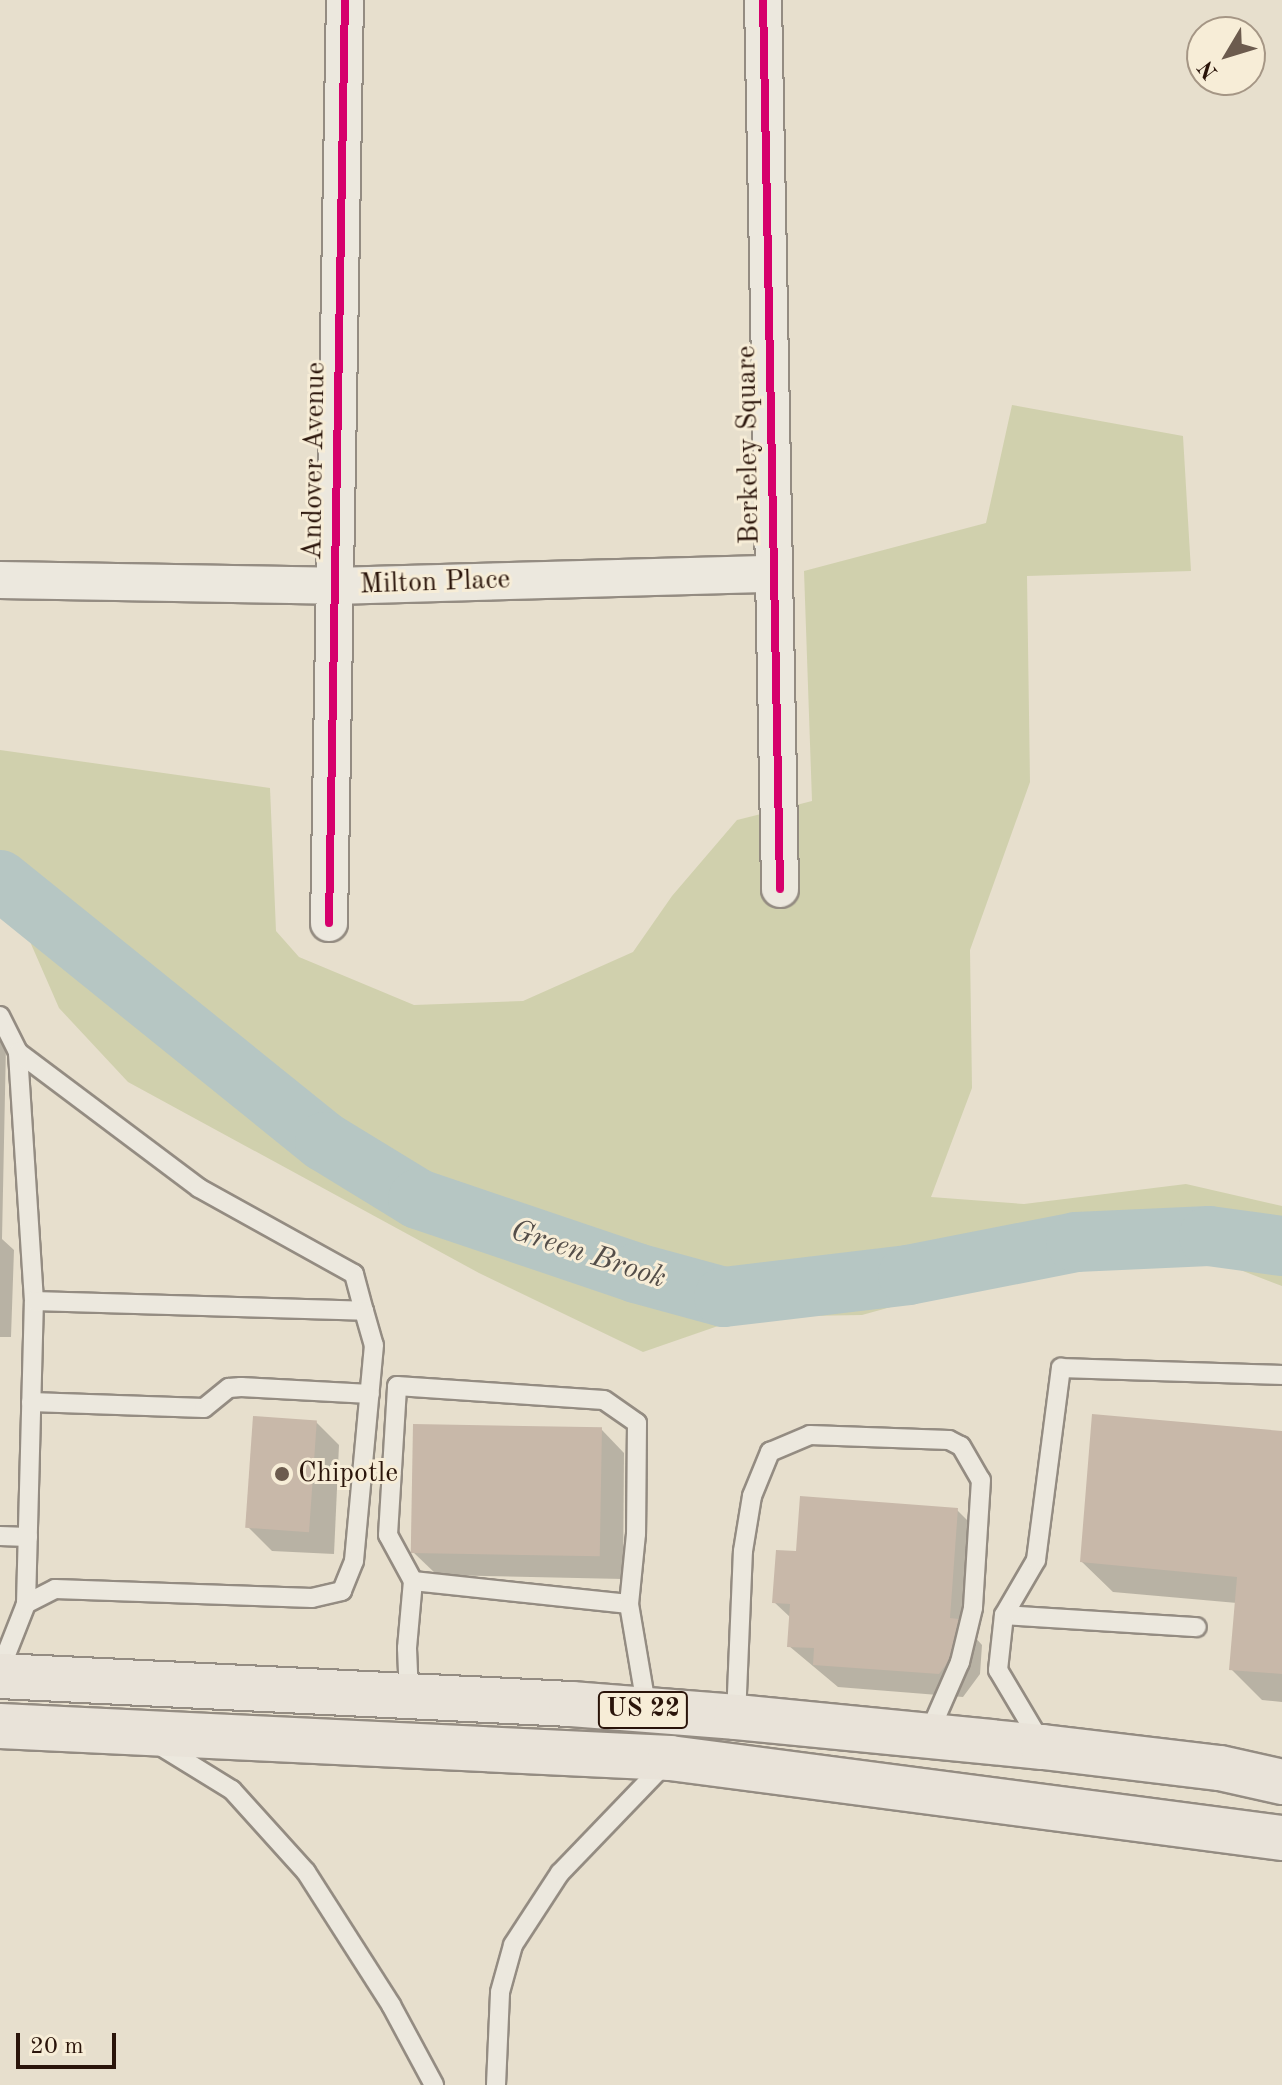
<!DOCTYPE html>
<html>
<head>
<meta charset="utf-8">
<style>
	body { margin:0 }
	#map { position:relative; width:1282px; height:2085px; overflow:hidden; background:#e7dfcd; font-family:"Old Standard TT",serif }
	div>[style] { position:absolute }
	.green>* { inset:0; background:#d0d0ad }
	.shadow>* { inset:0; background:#0003 }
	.river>* { height:60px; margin:-30px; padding:0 30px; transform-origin:30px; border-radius:30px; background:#b6c6c3 }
	.building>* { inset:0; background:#c8b8a9; transform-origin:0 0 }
	.roads { filter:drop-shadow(2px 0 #948c82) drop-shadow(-2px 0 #948c82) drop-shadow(0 2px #948c82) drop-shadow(0 -2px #948c82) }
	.service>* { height:18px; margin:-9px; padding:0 9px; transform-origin:9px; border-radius:9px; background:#ece8de }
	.minor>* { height:36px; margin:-18px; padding:0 18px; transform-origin:18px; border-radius:18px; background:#ece8de }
	.trunk>* { height:44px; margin:-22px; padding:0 22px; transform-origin:22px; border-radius:22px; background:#e9e3d9 }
	.cycleway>* { height:8px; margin:-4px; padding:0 4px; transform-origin:4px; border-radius:4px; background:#d6006c }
	.dots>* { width:22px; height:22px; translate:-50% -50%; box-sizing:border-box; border:4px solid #f7edd7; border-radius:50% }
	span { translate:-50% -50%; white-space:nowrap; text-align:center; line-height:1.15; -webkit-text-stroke:6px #f7edd7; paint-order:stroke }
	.shield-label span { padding:2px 6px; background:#f7edd7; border:2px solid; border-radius:6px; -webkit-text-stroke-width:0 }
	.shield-label { font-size:26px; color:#2a140a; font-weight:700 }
	.street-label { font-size:28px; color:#2a140a }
	.poi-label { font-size:28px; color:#2a140a }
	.left { translate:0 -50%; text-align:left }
	.water-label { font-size:30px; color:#544e49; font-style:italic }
	.north { position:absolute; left:1186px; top:16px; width:80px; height:80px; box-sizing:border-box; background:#f7edd7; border:2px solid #a59685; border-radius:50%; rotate:232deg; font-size:22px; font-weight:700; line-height:32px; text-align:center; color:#2a140a }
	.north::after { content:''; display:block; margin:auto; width:28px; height:36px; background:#6c5b4e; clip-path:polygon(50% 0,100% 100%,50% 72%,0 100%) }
	.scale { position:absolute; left:16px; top:2033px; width:100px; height:36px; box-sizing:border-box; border:4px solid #2a140a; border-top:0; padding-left:10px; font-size:24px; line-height:28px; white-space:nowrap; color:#2a140a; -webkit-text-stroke:6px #f7edd7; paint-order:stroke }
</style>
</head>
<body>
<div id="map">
	<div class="green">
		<div style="clip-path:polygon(1012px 405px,1183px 436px,1191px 571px,1027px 576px,1030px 782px,970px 950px,972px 1088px,931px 1197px,1024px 1204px,1186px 1184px,1282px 1206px,1282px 1286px,1204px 1256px,1025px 1270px,862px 1315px,744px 1317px,643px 1352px,479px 1273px,128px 1082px,59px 1008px,21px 921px,0 906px,0 750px,270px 788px,276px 931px,299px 957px,414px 1005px,523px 1001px,633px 952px,672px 896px,737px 820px,812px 801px,804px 571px,986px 523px)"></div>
	</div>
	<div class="shadow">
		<div style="clip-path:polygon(0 1039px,6px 1045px,2px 1239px,14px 1250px,11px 1337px,0 1337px)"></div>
		<div style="clip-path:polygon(316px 1422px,339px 1445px,334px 1554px,272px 1551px,248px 1527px)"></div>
		<div style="clip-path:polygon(601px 1429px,624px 1453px,623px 1579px,437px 1575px,413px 1552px)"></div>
		<div style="clip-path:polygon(1282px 1433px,1282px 1702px,1262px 1700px,1231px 1669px,1237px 1603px,1113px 1592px,1082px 1562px)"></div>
		<div style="clip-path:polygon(957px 1510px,980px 1533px,973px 1635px,982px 1645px,980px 1674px,963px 1697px,838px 1687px,789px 1646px,791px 1618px,774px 1602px,798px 1554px)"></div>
	</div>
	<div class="river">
		<div style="left:0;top:880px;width:417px;rotate:38.9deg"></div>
		<div style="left:325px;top:1142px;width:109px;rotate:31.5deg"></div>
		<div style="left:418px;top:1199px;width:230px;rotate:18.7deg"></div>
		<div style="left:636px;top:1273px;width:91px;rotate:15.3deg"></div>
		<div style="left:724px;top:1297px;width:185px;rotate:-6.8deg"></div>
		<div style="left:908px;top:1275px;width:171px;rotate:-11.1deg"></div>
		<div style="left:1076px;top:1242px;width:133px;rotate:-2.6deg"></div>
		<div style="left:1209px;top:1236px;width:74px;rotate:7.8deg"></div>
	</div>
	<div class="building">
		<div style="clip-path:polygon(1092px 1414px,1282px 1431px,1282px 1674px,1229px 1670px,1237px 1577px,1080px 1562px)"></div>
		<div style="left:253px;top:1416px;width:64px;height:112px;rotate:4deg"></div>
		<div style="left:413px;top:1424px;width:189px;height:129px;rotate:1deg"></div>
		<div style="clip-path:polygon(800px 1496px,958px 1508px,950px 1618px,959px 1619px,957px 1650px,939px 1674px,813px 1665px,814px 1648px,787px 1647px,790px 1604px,772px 1603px,776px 1550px,796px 1551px)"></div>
	</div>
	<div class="roads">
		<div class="service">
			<div style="left:0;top:1016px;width:40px;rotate:63.4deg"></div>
			<div style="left:34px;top:1301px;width:250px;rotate:-93.7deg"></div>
			<div style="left:18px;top:1052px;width:226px;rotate:36.9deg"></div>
			<div style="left:199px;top:1188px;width:177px;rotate:29deg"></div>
			<div style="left:354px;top:1274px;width:38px;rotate:75deg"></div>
			<div style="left:31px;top:1402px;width:173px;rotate:2deg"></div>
			<div style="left:204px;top:1408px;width:32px;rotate:-39deg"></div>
			<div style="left:229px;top:1388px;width:12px;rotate:-5deg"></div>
			<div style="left:241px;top:1387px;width:129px;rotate:3.1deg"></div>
			<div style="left:0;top:1536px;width:28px;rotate:2deg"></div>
			<div style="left:413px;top:1581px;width:52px;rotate:-118.5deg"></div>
			<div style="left:388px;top:1535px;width:149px;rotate:-86.5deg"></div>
			<div style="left:397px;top:1386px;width:207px;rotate:3.9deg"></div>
			<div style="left:604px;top:1400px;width:40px;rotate:34.9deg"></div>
			<div style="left:637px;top:1423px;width:111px;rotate:90.5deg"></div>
			<div style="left:636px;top:1534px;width:70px;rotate:95.7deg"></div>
			<div style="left:1004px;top:1615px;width:193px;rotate:3.6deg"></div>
			<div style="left:0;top:1670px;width:71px;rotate:-68.5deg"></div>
			<div style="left:26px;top:1604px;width:303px;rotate:-88.5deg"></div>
			<div style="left:34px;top:1301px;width:330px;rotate:1.7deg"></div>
			<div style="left:364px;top:1311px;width:35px;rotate:74deg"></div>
			<div style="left:374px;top:1345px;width:217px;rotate:95.3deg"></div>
			<div style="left:354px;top:1561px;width:32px;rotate:112deg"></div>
			<div style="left:342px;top:1591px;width:31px;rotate:167deg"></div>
			<div style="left:312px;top:1598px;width:257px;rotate:-178deg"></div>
			<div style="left:55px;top:1589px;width:33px;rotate:153deg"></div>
			<div style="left:409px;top:1696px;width:48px;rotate:-92.4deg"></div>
			<div style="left:407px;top:1648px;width:67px;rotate:-84.9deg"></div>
			<div style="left:413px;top:1581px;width:217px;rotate:6.1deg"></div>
			<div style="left:629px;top:1604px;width:108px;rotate:80.4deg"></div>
			<div style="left:736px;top:1717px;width:166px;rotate:-87.6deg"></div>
			<div style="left:743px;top:1551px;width:56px;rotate:-80.7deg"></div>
			<div style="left:752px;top:1496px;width:48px;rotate:-67.8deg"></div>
			<div style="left:770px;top:1452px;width:43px;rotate:-23deg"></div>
			<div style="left:810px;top:1435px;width:139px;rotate:2.1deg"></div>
			<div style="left:949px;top:1440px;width:13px;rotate:27deg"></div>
			<div style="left:961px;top:1446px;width:39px;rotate:60deg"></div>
			<div style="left:981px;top:1480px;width:128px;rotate:93.6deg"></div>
			<div style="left:973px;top:1608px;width:56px;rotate:103.5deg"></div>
			<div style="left:960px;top:1662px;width:77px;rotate:113.6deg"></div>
			<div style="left:1042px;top:1744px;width:86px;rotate:-120.7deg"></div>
			<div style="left:998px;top:1670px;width:55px;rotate:-83.8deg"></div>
			<div style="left:1004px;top:1615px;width:64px;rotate:-59.8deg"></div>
			<div style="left:1036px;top:1560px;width:194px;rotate:-82.6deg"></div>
			<div style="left:1061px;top:1368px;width:221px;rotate:1.8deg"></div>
			<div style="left:159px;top:1745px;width:86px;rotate:31.7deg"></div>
			<div style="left:232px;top:1790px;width:110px;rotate:47.9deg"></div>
			<div style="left:306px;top:1872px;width:158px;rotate:57.4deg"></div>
			<div style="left:391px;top:2005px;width:91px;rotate:61.7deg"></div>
			<div style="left:496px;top:2085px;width:93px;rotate:-87.5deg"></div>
			<div style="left:500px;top:1992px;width:49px;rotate:-74.5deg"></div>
			<div style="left:513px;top:1945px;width:86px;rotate:-56.9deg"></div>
			<div style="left:560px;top:1873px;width:153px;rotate:-46.1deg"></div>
		</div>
		<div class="minor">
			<div style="left:763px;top:0;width:889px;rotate:88.9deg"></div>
			<div style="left:0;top:580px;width:334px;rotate:1deg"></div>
			<div style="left:334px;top:586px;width:439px;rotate:-1.6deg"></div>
			<div style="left:329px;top:923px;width:923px;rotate:-89.01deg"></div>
		</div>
		<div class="trunk">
			<div style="left:0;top:1676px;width:572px;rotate:2.81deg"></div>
			<div style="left:571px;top:1704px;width:166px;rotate:4.5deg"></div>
			<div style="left:736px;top:1717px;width:308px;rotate:5.6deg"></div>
			<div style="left:1043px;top:1747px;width:178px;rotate:6.8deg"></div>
			<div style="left:1220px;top:1768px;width:64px;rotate:12.7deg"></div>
			<div style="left:0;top:1726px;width:671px;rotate:2.73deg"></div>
			<div style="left:670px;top:1758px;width:617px;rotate:7.45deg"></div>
		</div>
	</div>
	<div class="cycleway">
		<div style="left:763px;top:0;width:889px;rotate:88.9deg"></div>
		<div style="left:329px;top:923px;width:923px;rotate:-89.01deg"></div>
	</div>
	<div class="dots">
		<div style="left:282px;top:1474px;background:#6c5b4e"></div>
	</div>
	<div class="shield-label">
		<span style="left:643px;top:1710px">US 22</span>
	</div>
	<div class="street-label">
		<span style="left:749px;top:445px;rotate:-91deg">Berkeley Square</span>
		<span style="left:315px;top:461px;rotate:-89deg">Andover Avenue</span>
		<span style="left:435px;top:583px;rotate:-2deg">Milton Place</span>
	</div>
	<div class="poi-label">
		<span class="left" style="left:298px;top:1474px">Chipotle</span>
	</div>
	<div class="water-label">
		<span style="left:588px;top:1255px;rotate:18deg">Green Brook</span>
	</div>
	<div class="north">N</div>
	<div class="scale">20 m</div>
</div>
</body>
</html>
